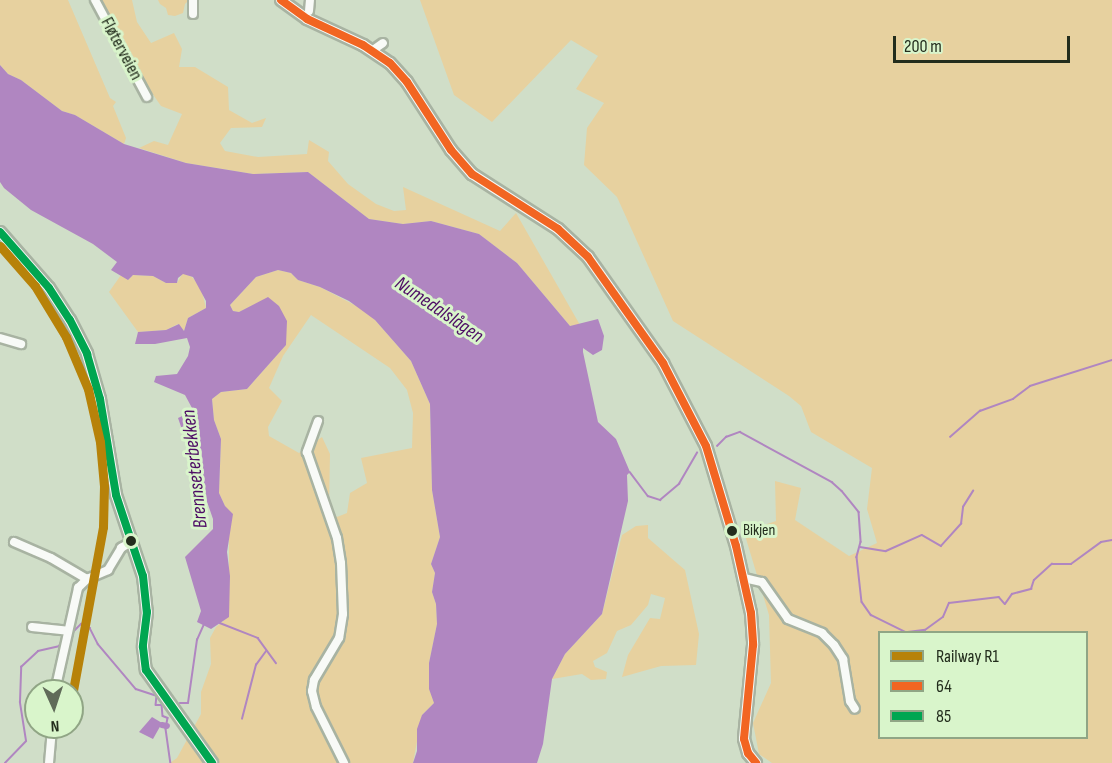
<!DOCTYPE html>
<html>
<head>
<meta charset="utf-8">
<style>
	body { margin:0 }
	#map { position:relative; width:1112px; height:763px; overflow:hidden; background:#d0dec8; font-family:"Sofia Sans Condensed",sans-serif }
	div>[style] { position:absolute }
	.green>* { inset:0; background:#e7d19f }
	.water>* { inset:0; background:#b086c1 }
	.stream>* { height:1.5px; margin:-0.75px; padding:0 0.75px; transform-origin:0.75px; border-radius:0.75px; background:#b086c1 }
	.canal>* { height:6px; margin:-3px; padding:0 3px; transform-origin:3px; border-radius:3px; background:#b086c1 }
	.roads { filter:drop-shadow(2px 0 #a8b3a2) drop-shadow(-2px 0 #a8b3a2) drop-shadow(0 2px #a8b3a2) drop-shadow(0 -2px #a8b3a2) }
	.minor>* { height:8px; margin:-4px; padding:0 4px; transform-origin:4px; border-radius:4px; background:#f8faf7 }
	.major>* { height:10px; margin:-5px; padding:0 5px; transform-origin:5px; border-radius:5px; background:#f8faf7 }
	.bus-1>* { height:8px; margin:-4px; padding:0 4px; transform-origin:4px; border-radius:4px; background:#f26522 }
	.bus-2>* { height:8px; margin:-4px; padding:0 4px; transform-origin:4px; border-radius:4px; background:#00a651 }
	.rail-1>* { height:9px; margin:-4.5px; padding:0 4.5px; transform-origin:4.5px; border-radius:4.5px; background:#b78209 }
	.dots>* { width:16px; height:16px; translate:-50% -50%; box-sizing:border-box; border:3px solid #d9f5cb; border-radius:50% }
	span { translate:-50% -50%; white-space:nowrap; text-align:center; line-height:1.15; -webkit-text-stroke:6px #d9f5cb; paint-order:stroke }
	.bus-label { font-size:16px; color:#232d1d }
	.left { translate:0 -50%; text-align:left }
	.street-label { font-size:18px; color:#232d1d }
	.water-label { font-size:20px; color:#4e0d65; font-style:italic }
	.legend { position:absolute; left:878px; top:631px; width:210px; height:108px; box-sizing:border-box; background:#d9f5cb; border:2px solid #90a585; margin:0; padding:8px 10px; list-style:none; font-size:18px; color:#232d1d }
	.legend li { display:flex; align-items:center; gap:12px; height:30px }
	.legend b { width:30px; border:2px solid #90a585 }
	.north { position:absolute; left:24px; top:679px; width:60px; height:60px; box-sizing:border-box; background:#d9f5cb; border:2px solid #90a585; border-radius:50%; rotate:177deg; font-size:16px; font-weight:700; line-height:24px; text-align:center; color:#232d1d }
	.north::after { content:''; display:block; margin:auto; width:21px; height:27px; background:#606b59; clip-path:polygon(50% 0,100% 100%,50% 72%,0 100%) }
	.scale { position:absolute; left:893px; top:36px; width:177px; height:27px; box-sizing:border-box; border:3px solid #232d1d; border-top:0; padding-left:8px; font-size:18px; line-height:21px; white-space:nowrap; color:#232d1d; -webkit-text-stroke:4px #d9f5cb; paint-order:stroke }
</style>
</head>
<body>
<div id="map">
	<div class="green">
		<div style="clip-path:polygon(0 0,68px 0,110px 98px,116px 102px,113px 106px,126px 138px,124px 144px,75px 115px,62px 111px,21px 80px,8px 74px,0 65px)"></div>
		<div style="clip-path:polygon(96px 0,132px 0,137px 22px,151px 43px,174px 33px,182px 49px,179px 67px,195px 67px,228px 87px,229px 110px,252px 123px,266px 118px,262px 127px,231px 128px,220px 143px,225px 151px,258px 157px,307px 154px,309px 140px,329px 152px,328px 161px,348px 184px,376px 204px,394px 211px,406px 210px,403px 187px,500px 231px,516px 213px,580px 325px,570px 326px,517px 263px,479px 234px,431px 221px,403px 224px,369px 219px,308px 172px,253px 174px,186px 163px,139px 148px,154px 141px,168px 145px,182px 114px,161px 106px,129px 60px)"></div>
		<div style="clip-path:polygon(158px 0,189px 0,185px 4px,183px 13px,175px 16px,168px 15px,166px 8px,160px 4px)"></div>
		<div style="clip-path:polygon(evenodd,420px 0,1112px 0,1112px 763px,772px 763px,759px 754px,753px 723px,771px 683px,769px 615px,744px 532px,776px 521px,775px 481px,801px 488px,795px 520px,849px 556px,877px 543px,867px 509px,872px 468px,811px 432px,801px 406px,789px 396px,673px 321px,617px 197px,584px 165px,587px 128px,604px 103px,576px 89px,598px 56px,571px 40px,492px 122px,454px 95px,420px 0,880px 632px,1086px 632px,1086px 738px,880px 738px,880px 632px)"></div>
		<div style="clip-path:polygon(evenodd,278px 270px,291px 273px,298px 280px,320px 287px,364px 310px,375px 320px,411px 361px,430px 404px,432px 490px,440px 537px,431px 564px,435px 573px,432px 592px,436px 604px,437px 624px,429px 663px,429px 688px,434px 703px,422px 715px,413px 763px,170px 763px,177px 758px,201px 714px,201px 692px,211px 664px,210px 638px,216px 627px,229px 616px,229px 536px,225px 506px,219px 493px,221px 439px,214px 420px,212px 399px,221px 392px,247px 389px,286px 345px,279px 306px,268px 298px,239px 312px,233px 311px,230px 305px,256px 277px,278px 270px,311px 315px,390px 368px,407px 390px,413px 413px,412px 448px,361px 458px,367px 483px,350px 493px,347px 513px,337px 517px,329px 507px,330px 454px,322px 437px,299px 453px,269px 436px,268px 427px,282px 401px,269px 388px,283px 356px,311px 315px)"></div>
		<div style="clip-path:polygon(183px 273px,192px 277px,201px 288px,206px 308px,188px 318px,184px 331px,178px 324px,166px 330px,138px 332px,109px 292px,121px 275px,128px 280px,133px 275px,153px 276px,166px 283px,177px 283px)"></div>
		<div style="clip-path:polygon(648px 525px,648px 538px,685px 570px,699px 634px,696px 665px,661px 666px,622px 677px,628px 655px,650px 618px,660px 619px,665px 598px,651px 594px,648px 605px,631px 625px,617px 631px,607px 653px,593px 661px,595px 667px,607px 672px,606px 679px,591px 680px,582px 674px,552px 679px,565px 654px,602px 614px,622px 535px,636px 526px)"></div>
	</div>
	<div class="water">
		<div style="clip-path:polygon(0 65px,8px 74px,21px 80px,62px 111px,75px 115px,124px 144px,186px 163px,253px 174px,308px 172px,369px 219px,403px 224px,431px 221px,479px 234px,517px 263px,570px 326px,598px 319px,604px 336px,602px 350px,593px 355px,583px 348px,583px 352px,598px 422px,616px 439px,630px 472px,627px 475px,628px 501px,602px 614px,565px 654px,552px 679px,543px 744px,537px 763px,413px 763px,417px 751px,417px 729px,422px 715px,434px 703px,429px 689px,429px 663px,437px 624px,436px 604px,432px 592px,435px 573px,431px 564px,440px 537px,432px 490px,430px 404px,411px 361px,375px 320px,349px 301px,320px 287px,298px 280px,291px 273px,278px 270px,256px 277px,230px 305px,233px 311px,239px 312px,268px 297px,279px 306px,287px 321px,286px 345px,247px 389px,221px 392px,212px 399px,214px 420px,221px 439px,219px 493px,225px 506px,233px 514px,227px 552px,230px 576px,229px 617px,211px 629px,197px 622px,201px 611px,185px 557px,213px 529px,213px 519px,178px 418px,191px 412px,192px 408px,185px 395px,154px 382px,156px 376px,177px 374px,188px 356px,190px 347px,187px 338px,155px 344px,135px 344px,138px 332px,166px 330px,179px 324px,184px 331px,188px 318px,206px 308px,206px 301px,193px 277px,183px 274px,178px 278px,177px 283px,166px 283px,153px 276px,133px 275px,128px 280px,111px 270px,117px 262px,93px 244px,31px 210px,4px 188px,0 182px)"></div>
		<div style="clip-path:polygon(152px 717px,162px 723px,153px 739px,139px 732px)"></div>
	</div>
	<div class="stream">
		<div style="left:950px;top:437px;width:40px;rotate:-41deg"></div>
		<div style="left:980px;top:411px;width:35px;rotate:-20deg"></div>
		<div style="left:1013px;top:399px;width:21px;rotate:-37deg"></div>
		<div style="left:1030px;top:386px;width:86px;rotate:-17.6deg"></div>
		<div style="left:717px;top:446px;width:13px;rotate:-45deg"></div>
		<div style="left:726px;top:437px;width:15px;rotate:-20deg"></div>
		<div style="left:740px;top:432px;width:105px;rotate:28.5deg"></div>
		<div style="left:832px;top:482px;width:13px;rotate:42deg"></div>
		<div style="left:842px;top:491px;width:27px;rotate:51deg"></div>
		<div style="left:859px;top:512px;width:30px;rotate:86deg"></div>
		<div style="left:861px;top:542px;width:16px;rotate:105deg"></div>
		<div style="left:857px;top:557px;width:45px;rotate:83.7deg"></div>
		<div style="left:862px;top:602px;width:16px;rotate:55deg"></div>
		<div style="left:871px;top:615px;width:39px;rotate:26deg"></div>
		<div style="left:630px;top:472px;width:30px;rotate:53deg"></div>
		<div style="left:648px;top:496px;width:13px;rotate:18deg"></div>
		<div style="left:660px;top:500px;width:25px;rotate:-40deg"></div>
		<div style="left:679px;top:484px;width:36px;rotate:-60deg"></div>
		<div style="left:860px;top:547px;width:26px;rotate:9deg"></div>
		<div style="left:886px;top:551px;width:39px;rotate:-24deg"></div>
		<div style="left:922px;top:535px;width:22px;rotate:30deg"></div>
		<div style="left:941px;top:546px;width:30px;rotate:-48deg"></div>
		<div style="left:961px;top:524px;width:17px;rotate:-83deg"></div>
		<div style="left:963px;top:507px;width:19px;rotate:-58deg"></div>
		<div style="left:220px;top:623px;width:41px;rotate:21.5deg"></div>
		<div style="left:258px;top:638px;width:31px;rotate:54deg"></div>
		<div style="left:908px;top:632px;width:17px;rotate:-7deg"></div>
		<div style="left:925px;top:630px;width:22px;rotate:-36deg"></div>
		<div style="left:943px;top:617px;width:15px;rotate:-67deg"></div>
		<div style="left:949px;top:603px;width:50px;rotate:-6.8deg"></div>
		<div style="left:999px;top:597px;width:9px;rotate:49deg"></div>
		<div style="left:1005px;top:604px;width:12px;rotate:-55deg"></div>
		<div style="left:1012px;top:594px;width:20px;rotate:-15deg"></div>
		<div style="left:1031px;top:589px;width:9px;rotate:-72deg"></div>
		<div style="left:1034px;top:580px;width:24px;rotate:-42deg"></div>
		<div style="left:1052px;top:564px;width:19px"></div>
		<div style="left:1071px;top:564px;width:37px;rotate:-36deg"></div>
		<div style="left:1101px;top:542px;width:11px;rotate:-10deg"></div>
		<div style="left:72px;top:633px;width:13px;rotate:-45deg"></div>
		<div style="left:81px;top:624px;width:10px;rotate:24deg"></div>
		<div style="left:90px;top:628px;width:18px;rotate:63deg"></div>
		<div style="left:98px;top:644px;width:59px;rotate:49.8deg"></div>
		<div style="left:136px;top:689px;width:22px;rotate:18deg"></div>
		<div style="left:157px;top:696px;width:9px;rotate:96deg"></div>
		<div style="left:156px;top:705px;width:6px"></div>
		<div style="left:162px;top:705px;width:11px;rotate:85deg"></div>
		<div style="left:163px;top:716px;width:5px;rotate:22deg"></div>
		<div style="left:168px;top:718px;width:11px;rotate:100deg"></div>
		<div style="left:166px;top:729px;width:34px;rotate:82deg"></div>
		<div style="left:180px;top:703px;width:8px"></div>
		<div style="left:188px;top:703px;width:64px;rotate:-81.9deg"></div>
		<div style="left:197px;top:640px;width:17px;rotate:-66deg"></div>
		<div style="left:242px;top:719px;width:56px;rotate:-75.5deg"></div>
		<div style="left:256px;top:665px;width:17px;rotate:-54deg"></div>
		<div style="left:5px;top:763px;width:30px;rotate:-46deg"></div>
		<div style="left:26px;top:741px;width:39px;rotate:-99deg"></div>
		<div style="left:20px;top:702px;width:35px;rotate:-88deg"></div>
		<div style="left:21px;top:667px;width:23px;rotate:-43deg"></div>
		<div style="left:38px;top:651px;width:22px;rotate:-13deg"></div>
		<div style="left:59px;top:646px;width:8px;rotate:-60deg"></div>
	</div>
	<div class="canal">
		<div style="left:162px;top:725px;width:5px;rotate:11deg"></div>
	</div>
	<div class="roads">
		<div class="minor">
			<div style="left:95px;top:0;width:110px;rotate:61.8deg"></div>
			<div style="left:309px;top:11px;width:11px;rotate:-85deg"></div>
			<div style="left:193px;top:14px;width:14px;rotate:-90deg"></div>
			<div style="left:373px;top:50px;width:12px;rotate:-35deg"></div>
			<div style="left:0;top:338px;width:22px;rotate:16deg"></div>
			<div style="left:318px;top:421px;width:33px;rotate:110deg"></div>
			<div style="left:307px;top:452px;width:91px;rotate:70.8deg"></div>
			<div style="left:337px;top:538px;width:25px;rotate:81deg"></div>
			<div style="left:341px;top:563px;width:51px;rotate:87.8deg"></div>
			<div style="left:343px;top:614px;width:24px;rotate:99deg"></div>
			<div style="left:339px;top:638px;width:49px;rotate:120.8deg"></div>
			<div style="left:314px;top:680px;width:11px;rotate:100deg"></div>
			<div style="left:312px;top:691px;width:16px;rotate:76deg"></div>
			<div style="left:316px;top:707px;width:63px;rotate:63.4deg"></div>
			<div style="left:14px;top:542px;width:40px;rotate:23.4deg"></div>
			<div style="left:51px;top:558px;width:42px;rotate:30.3deg"></div>
			<div style="left:744px;top:578px;width:18px;rotate:13deg"></div>
			<div style="left:762px;top:582px;width:45px;rotate:54.9deg"></div>
			<div style="left:788px;top:619px;width:37px;rotate:22deg"></div>
			<div style="left:822px;top:633px;width:17px;rotate:45deg"></div>
			<div style="left:834px;top:645px;width:17px;rotate:57deg"></div>
			<div style="left:843px;top:659px;width:43px;rotate:80.5deg"></div>
			<div style="left:850px;top:701px;width:9px;rotate:58deg"></div>
			<div style="left:32px;top:627px;width:36px;rotate:6deg"></div>
			<div style="left:55px;top:691px;width:106px;rotate:-77.4deg"></div>
			<div style="left:78px;top:588px;width:13px;rotate:-45deg"></div>
			<div style="left:87px;top:579px;width:23px;rotate:-23deg"></div>
			<div style="left:108px;top:570px;width:26px;rotate:-59deg"></div>
			<div style="left:121px;top:548px;width:12px;rotate:-31deg"></div>
			<div style="left:49px;top:763px;width:36px;rotate:-85deg"></div>
		</div>
		<div class="major">
			<div style="left:281px;top:0;width:32px;rotate:36deg"></div>
			<div style="left:307px;top:19px;width:62px;rotate:24.9deg"></div>
			<div style="left:363px;top:45px;width:32px;rotate:34deg"></div>
			<div style="left:390px;top:63px;width:25px;rotate:48deg"></div>
			<div style="left:407px;top:82px;width:81px;rotate:57.1deg"></div>
			<div style="left:451px;top:150px;width:32px;rotate:49deg"></div>
			<div style="left:472px;top:174px;width:102px;rotate:32.6deg"></div>
			<div style="left:558px;top:229px;width:41px;rotate:43deg"></div>
			<div style="left:588px;top:257px;width:130px;rotate:54.7deg"></div>
			<div style="left:663px;top:363px;width:93px;rotate:62.6deg"></div>
			<div style="left:706px;top:446px;width:104px;rotate:73.3deg"></div>
			<div style="left:736px;top:546px;width:69px;rotate:77.4deg"></div>
			<div style="left:751px;top:613px;width:32px;rotate:86deg"></div>
			<div style="left:753px;top:645px;width:94px;rotate:95.5deg"></div>
			<div style="left:744px;top:739px;width:15px;rotate:74deg"></div>
			<div style="left:748px;top:753px;width:13px;rotate:51deg"></div>
			<div style="left:0;top:232px;width:74px;rotate:48.8deg"></div>
			<div style="left:49px;top:288px;width:38px;rotate:57deg"></div>
			<div style="left:70px;top:320px;width:38px;rotate:63deg"></div>
			<div style="left:87px;top:354px;width:47px;rotate:73.9deg"></div>
			<div style="left:100px;top:399px;width:97px;rotate:80.5deg"></div>
			<div style="left:116px;top:495px;width:85px;rotate:71.6deg"></div>
			<div style="left:143px;top:576px;width:36px;rotate:84deg"></div>
			<div style="left:147px;top:612px;width:35px;rotate:97deg"></div>
			<div style="left:143px;top:647px;width:23px;rotate:83deg"></div>
			<div style="left:146px;top:670px;width:114px;rotate:54.6deg"></div>
		</div>
	</div>
	<div class="bus-1">
		<div style="left:281px;top:0;width:32px;rotate:36deg"></div>
		<div style="left:307px;top:19px;width:62px;rotate:24.9deg"></div>
		<div style="left:363px;top:45px;width:32px;rotate:34deg"></div>
		<div style="left:390px;top:63px;width:25px;rotate:48deg"></div>
		<div style="left:407px;top:82px;width:81px;rotate:57.1deg"></div>
		<div style="left:451px;top:150px;width:32px;rotate:49deg"></div>
		<div style="left:472px;top:174px;width:102px;rotate:32.6deg"></div>
		<div style="left:558px;top:229px;width:41px;rotate:43deg"></div>
		<div style="left:588px;top:257px;width:130px;rotate:54.7deg"></div>
		<div style="left:663px;top:363px;width:93px;rotate:62.6deg"></div>
		<div style="left:706px;top:446px;width:104px;rotate:73.3deg"></div>
		<div style="left:736px;top:546px;width:69px;rotate:77.4deg"></div>
		<div style="left:751px;top:613px;width:32px;rotate:86deg"></div>
		<div style="left:753px;top:645px;width:94px;rotate:95.5deg"></div>
		<div style="left:744px;top:739px;width:15px;rotate:74deg"></div>
		<div style="left:748px;top:753px;width:13px;rotate:51deg"></div>
	</div>
	<div class="bus-2">
		<div style="left:0;top:232px;width:74px;rotate:48.8deg"></div>
		<div style="left:49px;top:288px;width:38px;rotate:57deg"></div>
		<div style="left:70px;top:320px;width:38px;rotate:63deg"></div>
		<div style="left:87px;top:354px;width:47px;rotate:73.9deg"></div>
		<div style="left:100px;top:399px;width:97px;rotate:80.5deg"></div>
		<div style="left:116px;top:495px;width:85px;rotate:71.6deg"></div>
		<div style="left:143px;top:576px;width:36px;rotate:84deg"></div>
		<div style="left:147px;top:612px;width:35px;rotate:97deg"></div>
		<div style="left:143px;top:647px;width:23px;rotate:83deg"></div>
		<div style="left:146px;top:670px;width:114px;rotate:54.6deg"></div>
	</div>
	<div class="rail-1">
		<div style="left:0;top:246px;width:53px;rotate:48.8deg"></div>
		<div style="left:35px;top:286px;width:60px;rotate:58.7deg"></div>
		<div style="left:66px;top:337px;width:56px;rotate:67.1deg"></div>
		<div style="left:88px;top:389px;width:54px;rotate:77.2deg"></div>
		<div style="left:100px;top:442px;width:44px;rotate:84.8deg"></div>
		<div style="left:104px;top:486px;width:41px;rotate:91.4deg"></div>
		<div style="left:103px;top:527px;width:172px;rotate:100.4deg"></div>
	</div>
	<div class="dots">
		<div style="left:732px;top:531px;background:#232d1d"></div>
		<div style="left:131px;top:541px;background:#232d1d"></div>
	</div>
	<div class="bus-label">
		<span class="left" style="left:743px;top:531px">Bikjen</span>
	</div>
	<div class="street-label">
		<span style="left:121px;top:49px;rotate:62deg">Fløterveien</span>
	</div>
	<div class="water-label">
		<span style="left:439px;top:310px;rotate:34deg">Numedalslågen</span>
		<span style="left:195px;top:469px;rotate:-96deg">Brennseterbekken</span>
	</div>
	<ul class="legend">
	<li><b style="height:8px;background:#b78209"></b>Railway R1</li>
	<li><b style="height:8px;background:#f26522"></b>64</li>
	<li><b style="height:8px;background:#00a651"></b>85</li>
	</ul>
	<div class="north">N</div>
	<div class="scale">200 m</div>
</div>
</body>
</html>
